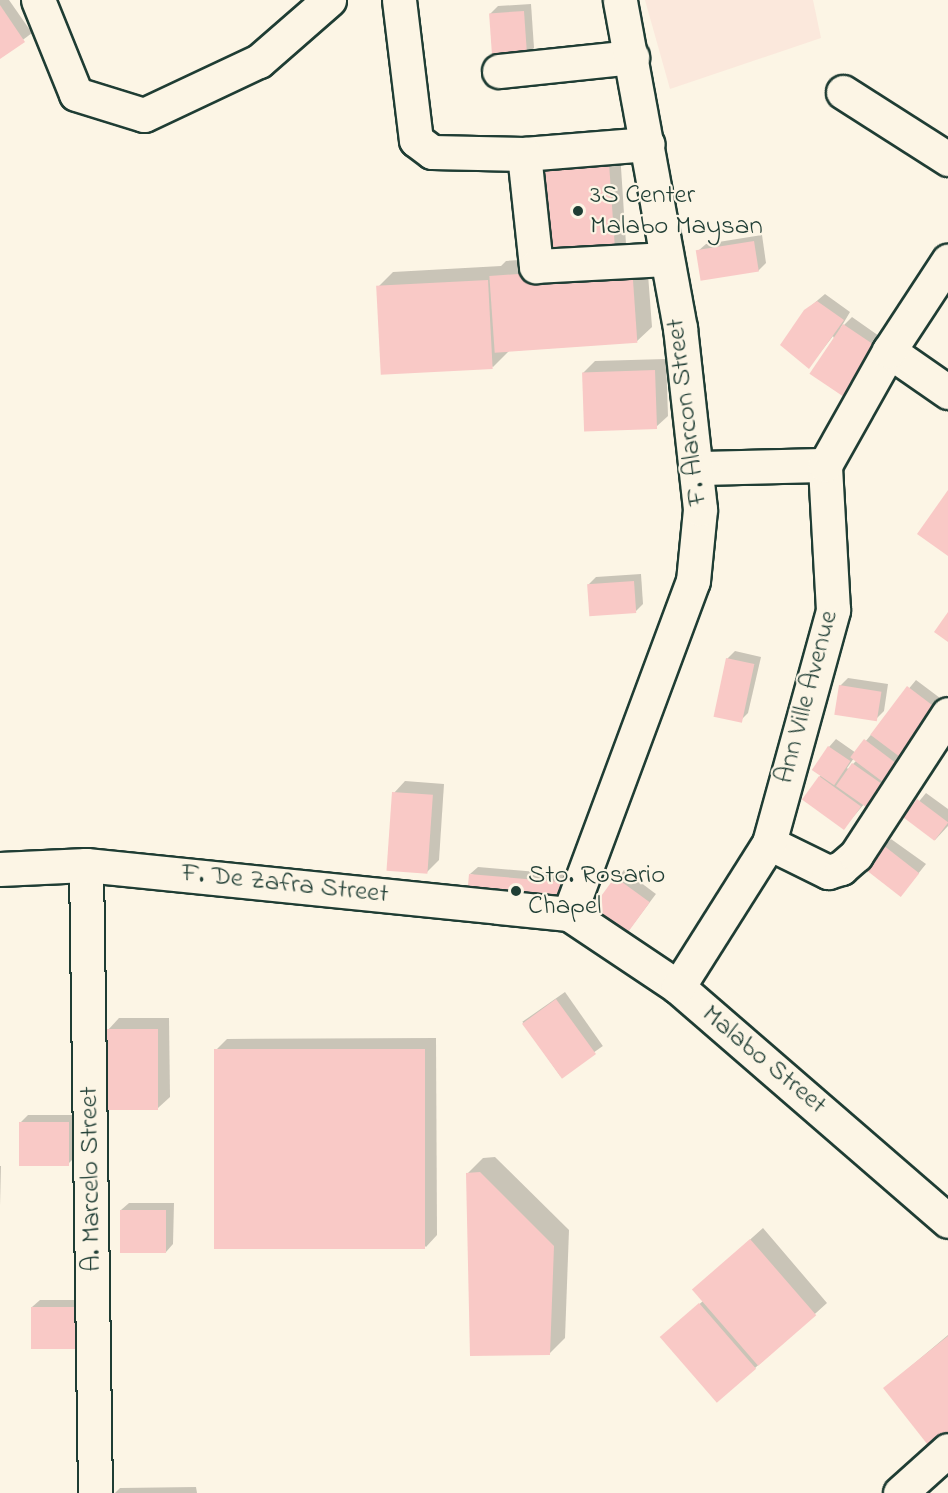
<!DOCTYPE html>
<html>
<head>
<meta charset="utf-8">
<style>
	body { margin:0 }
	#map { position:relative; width:948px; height:1493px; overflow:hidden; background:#fcf5e5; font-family:"Indie Flower",sans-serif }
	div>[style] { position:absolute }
	.built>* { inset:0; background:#fbe8dc }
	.shadow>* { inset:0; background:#0003; transform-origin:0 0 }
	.building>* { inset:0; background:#f9c9c6; transform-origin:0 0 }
	.roads { filter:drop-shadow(2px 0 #1f3d34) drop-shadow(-2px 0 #1f3d34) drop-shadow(0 2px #1f3d34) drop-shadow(0 -2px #1f3d34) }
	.minor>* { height:33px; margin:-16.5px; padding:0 16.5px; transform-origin:16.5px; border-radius:16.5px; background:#fcf5e5 }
	.dots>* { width:16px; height:16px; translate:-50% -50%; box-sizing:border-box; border:3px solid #fcf5e5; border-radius:50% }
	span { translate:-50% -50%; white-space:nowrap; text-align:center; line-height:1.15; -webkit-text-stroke:4.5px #fcf5e5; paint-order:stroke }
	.poi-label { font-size:27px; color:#1f3d34 }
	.left { translate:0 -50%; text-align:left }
	.street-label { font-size:27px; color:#1f3d34 }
</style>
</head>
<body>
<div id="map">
	<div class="built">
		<div style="clip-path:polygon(645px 0,813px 0,821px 38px,670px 89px)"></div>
	</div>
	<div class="shadow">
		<div style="clip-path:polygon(0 0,9px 0,32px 33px,0 57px)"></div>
		<div style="clip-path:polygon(531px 4px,534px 48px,526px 56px,490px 14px,498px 6px)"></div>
		<div style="clip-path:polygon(620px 152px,626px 244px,617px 253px,647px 261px,652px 327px,636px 342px,509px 351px,493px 367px,378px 287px,393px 272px,501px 266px,506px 261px,548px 258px,542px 168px)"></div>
		<div style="clip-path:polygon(762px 235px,766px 263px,758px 271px,698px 251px,706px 244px)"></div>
		<div style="clip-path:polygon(825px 294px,850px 312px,840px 329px,852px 317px,889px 343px,856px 391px,833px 336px,809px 367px,805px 311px)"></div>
		<div style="clip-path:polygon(666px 359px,668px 416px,656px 427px,583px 373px,595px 361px)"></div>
		<div style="clip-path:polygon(641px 574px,643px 604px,635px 612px,588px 585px,596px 577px)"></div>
		<div style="clip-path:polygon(735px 651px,761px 657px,748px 713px,740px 721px,727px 659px)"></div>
		<div style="clip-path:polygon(848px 678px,888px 684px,884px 711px,876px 719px,840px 686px)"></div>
		<div style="clip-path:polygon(evenodd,916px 680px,948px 704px,844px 828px,804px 800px,821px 775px,829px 747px,836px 739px,856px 753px,916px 680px,854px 758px,857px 760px,848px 769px,847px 768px,854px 758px)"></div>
		<div style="clip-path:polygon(405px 781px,444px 784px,439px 860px,427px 872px,394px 793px)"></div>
		<div style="clip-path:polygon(926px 793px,948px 809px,948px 826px,935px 840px,906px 817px)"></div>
		<div style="clip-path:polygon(891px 839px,926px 864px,901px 895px,884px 846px)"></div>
		<div style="clip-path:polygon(478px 867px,573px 875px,570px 899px,470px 874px)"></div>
		<div style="left:624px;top:870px;width:40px;height:48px;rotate:37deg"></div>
		<div style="left:565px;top:992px;width:66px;height:52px;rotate:55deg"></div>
		<div style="clip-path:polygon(119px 1018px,169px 1018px,170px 1097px,158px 1108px,108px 1030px)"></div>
		<div style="clip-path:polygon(436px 1038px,437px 1235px,426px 1247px,215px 1051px,227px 1039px)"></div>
		<div style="clip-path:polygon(28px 1115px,76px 1115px,76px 1156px,68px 1164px,20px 1123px)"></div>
		<div style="clip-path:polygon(495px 1157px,569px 1230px,565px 1338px,550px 1353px,468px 1173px,483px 1158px)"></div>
		<div style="clip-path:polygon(0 1166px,1px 1166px,0 1206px)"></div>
		<div style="clip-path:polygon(129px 1203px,174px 1203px,173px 1244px,166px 1252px,121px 1210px)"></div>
		<div style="clip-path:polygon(763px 1228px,827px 1303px,755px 1368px,674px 1326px,703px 1301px,694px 1290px)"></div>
		<div style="clip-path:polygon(40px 1300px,87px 1300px,87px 1340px,32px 1307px)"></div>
		<div style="clip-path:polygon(948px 1335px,948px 1441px,885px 1388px)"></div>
		<div style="clip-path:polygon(196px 1487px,197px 1493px,115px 1493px,120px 1488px)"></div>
	</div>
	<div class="building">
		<div style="clip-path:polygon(0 5px,25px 42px,0 59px)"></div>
		<div style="left:524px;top:11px;width:47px;height:35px;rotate:86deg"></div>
		<div style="left:609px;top:163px;width:94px;height:68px;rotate:86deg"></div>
		<div style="left:754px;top:241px;width:31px;height:59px;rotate:81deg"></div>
		<div style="left:632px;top:266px;width:77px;height:143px;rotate:86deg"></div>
		<div style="left:488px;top:280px;width:89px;height:112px;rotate:87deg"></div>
		<div style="clip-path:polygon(817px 301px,844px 320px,809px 369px,780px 345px,804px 310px)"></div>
		<div style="left:843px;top:324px;width:48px;height:60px;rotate:34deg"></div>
		<div style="left:655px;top:370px;width:59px;height:73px;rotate:88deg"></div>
		<div style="clip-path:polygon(948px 490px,948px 556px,917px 534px)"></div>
		<div style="left:634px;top:581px;width:32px;height:47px;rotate:86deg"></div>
		<div style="clip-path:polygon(948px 612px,948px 642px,934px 632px)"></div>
		<div style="left:726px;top:658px;width:29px;height:60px;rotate:12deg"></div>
		<div style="left:839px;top:685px;width:43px;height:30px;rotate:9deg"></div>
		<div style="left:907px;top:686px;width:43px;height:61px;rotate:37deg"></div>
		<div style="left:864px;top:739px;width:44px;height:23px;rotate:37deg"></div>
		<div style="left:828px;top:746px;width:27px;height:29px;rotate:34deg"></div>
		<div style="left:852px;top:763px;width:44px;height:28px;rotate:35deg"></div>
		<div style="left:819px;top:776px;width:52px;height:29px;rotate:36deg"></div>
		<div style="left:392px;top:792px;width:41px;height:79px;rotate:4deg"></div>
		<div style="left:917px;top:799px;width:39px;height:23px;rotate:37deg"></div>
		<div style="left:883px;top:845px;width:46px;height:30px;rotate:38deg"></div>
		<div style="left:469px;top:874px;width:97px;height:25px;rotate:5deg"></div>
		<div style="left:615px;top:877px;width:43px;height:39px;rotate:36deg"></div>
		<div style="left:556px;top:999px;width:68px;height:42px;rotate:54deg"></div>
		<div style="left:106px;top:1029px;width:52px;height:81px"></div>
		<div style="left:425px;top:1049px;width:200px;height:211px;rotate:90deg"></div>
		<div style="left:19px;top:1122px;width:50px;height:44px"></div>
		<div style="clip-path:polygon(480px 1172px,554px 1246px,550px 1355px,470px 1356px,466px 1173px)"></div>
		<div style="left:120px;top:1210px;width:46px;height:43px"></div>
		<div style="left:750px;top:1239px;width:101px;height:77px;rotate:49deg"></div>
		<div style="left:699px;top:1303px;width:87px;height:52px;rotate:49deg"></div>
		<div style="left:31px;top:1307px;width:49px;height:42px"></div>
		<div style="clip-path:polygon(948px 1336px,948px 1443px,935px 1454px,883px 1388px)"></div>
	</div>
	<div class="roads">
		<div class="minor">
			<div style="left:38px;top:0;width:101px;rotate:68deg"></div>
			<div style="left:76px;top:94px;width:71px;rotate:17.2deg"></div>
			<div style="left:144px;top:115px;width:127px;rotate:-25.2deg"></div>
			<div style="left:259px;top:61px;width:93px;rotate:-41.1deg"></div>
			<div style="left:399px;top:0;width:141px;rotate:83.1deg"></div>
			<div style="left:416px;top:140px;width:20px;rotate:37deg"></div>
			<div style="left:432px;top:152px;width:92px;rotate:1.2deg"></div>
			<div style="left:524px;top:154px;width:124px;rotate:-4.6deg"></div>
			<div style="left:499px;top:71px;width:134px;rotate:-6deg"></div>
			<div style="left:843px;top:92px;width:125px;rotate:32.5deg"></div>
			<div style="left:524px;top:154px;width:113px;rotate:83.9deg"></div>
			<div style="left:536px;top:266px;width:128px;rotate:-3.1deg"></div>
			<div style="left:889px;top:351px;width:72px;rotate:34.8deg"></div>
			<div style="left:698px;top:468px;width:127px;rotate:-1.4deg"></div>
			<div style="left:769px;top:843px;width:66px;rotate:26.2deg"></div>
			<div style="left:828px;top:872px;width:14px;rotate:-17deg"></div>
			<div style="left:841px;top:868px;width:20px;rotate:-41deg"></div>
			<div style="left:856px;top:855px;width:168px;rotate:-56.9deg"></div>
			<div style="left:86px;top:865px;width:628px;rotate:89.18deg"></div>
			<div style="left:0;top:869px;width:86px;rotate:-2.7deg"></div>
			<div style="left:86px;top:865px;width:485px;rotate:5.8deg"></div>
			<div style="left:569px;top:914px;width:131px;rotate:33.8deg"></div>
			<div style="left:678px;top:987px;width:357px;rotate:40.9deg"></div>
			<div style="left:569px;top:914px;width:355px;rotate:-69.6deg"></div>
			<div style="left:693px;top:581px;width:72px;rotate:-84.4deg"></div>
			<div style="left:700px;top:509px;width:182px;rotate:-96.3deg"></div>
			<div style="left:680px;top:328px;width:333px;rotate:-100.4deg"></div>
			<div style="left:678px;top:987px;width:170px;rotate:-57.7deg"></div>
			<div style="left:769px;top:843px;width:242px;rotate:-74.6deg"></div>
			<div style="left:833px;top:610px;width:145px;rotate:-93.2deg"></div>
			<div style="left:825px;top:465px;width:131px;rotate:-60.7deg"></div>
			<div style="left:889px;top:351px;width:108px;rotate:-56.8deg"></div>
			<div style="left:900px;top:1493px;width:64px;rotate:-41.9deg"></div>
		</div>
	</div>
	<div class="dots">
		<div style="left:578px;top:211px;background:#1f3d34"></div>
		<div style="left:516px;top:891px;background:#1f3d34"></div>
	</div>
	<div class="poi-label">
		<span class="left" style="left:590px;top:211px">3S Center<br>Malabo Maysan</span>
		<span class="left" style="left:528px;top:891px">Sto. Rosario<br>Chapel</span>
	</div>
	<div class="street-label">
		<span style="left:687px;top:412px;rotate:-97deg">F. Alarcon Street</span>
		<span style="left:807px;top:697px;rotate:-75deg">Ann Ville Avenue</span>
		<span style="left:285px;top:884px;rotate:6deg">F. De Zafra Street</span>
		<span style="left:764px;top:1060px;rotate:40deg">Malabo Street</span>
		<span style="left:91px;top:1179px;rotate:-91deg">A. Marcelo Street</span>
	</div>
</div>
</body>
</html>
